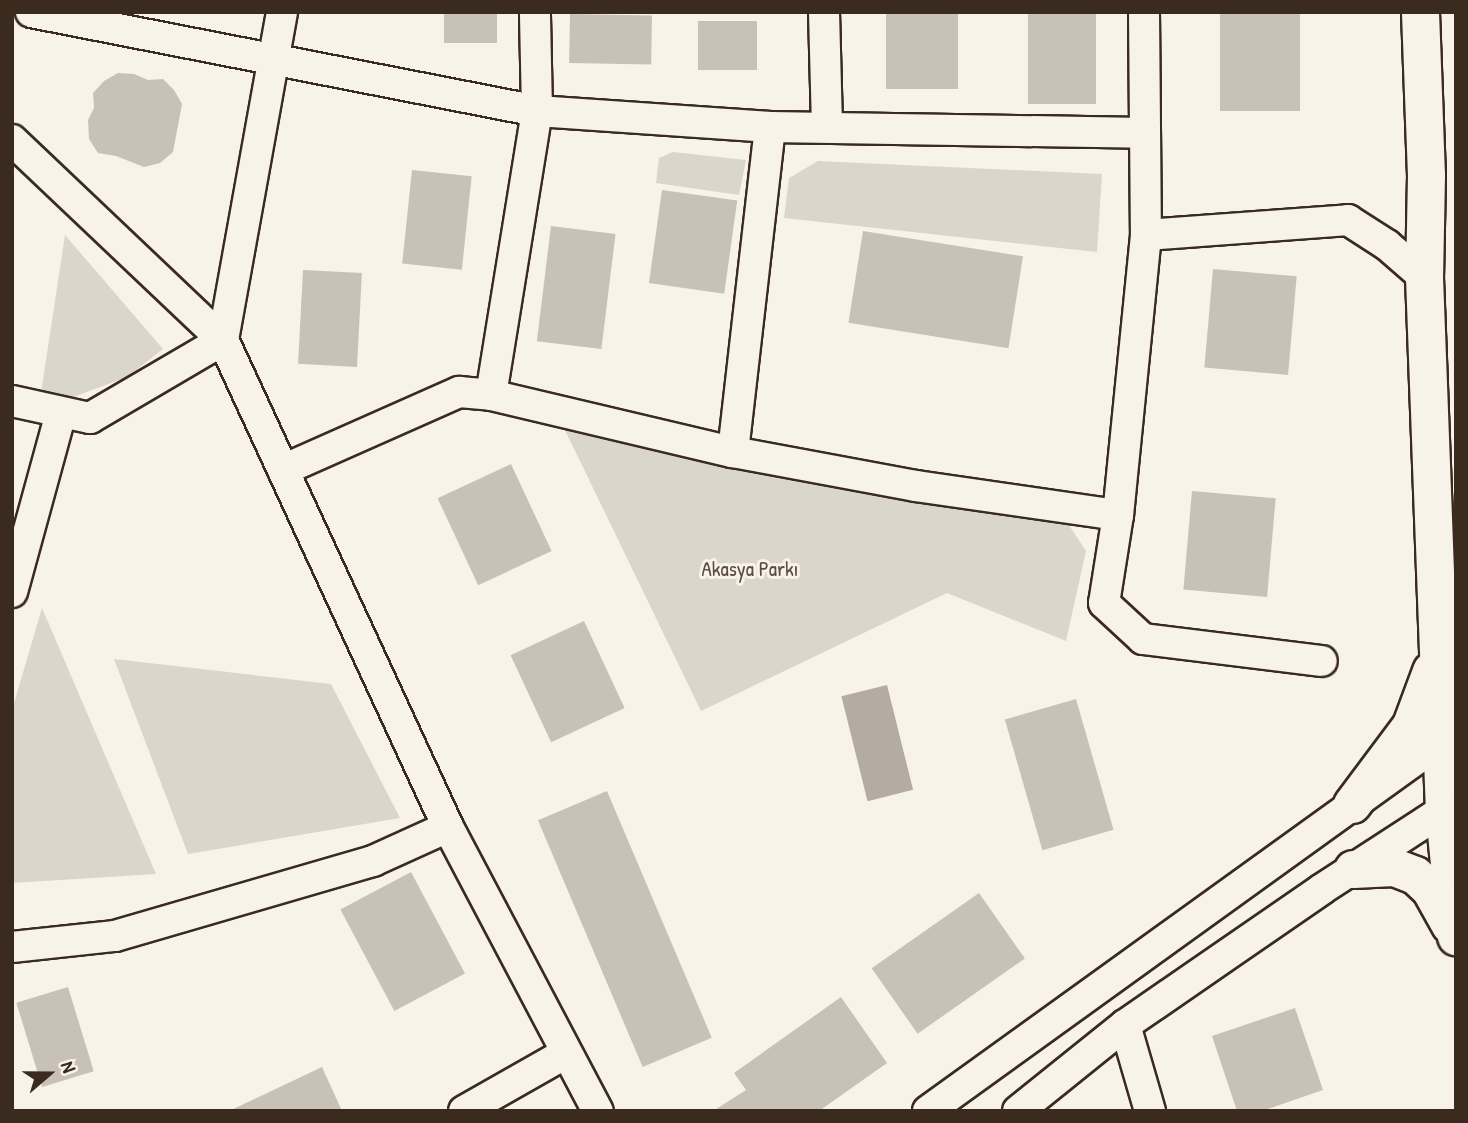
<!DOCTYPE html>
<html>
<head>
<meta charset="utf-8">
<style>
	body { margin:0 }
	#map { position:relative; width:1468px; height:1123px; overflow:hidden; background:#f7f3e8; font-family:"Patrick Hand",sans-serif }
	div>[style] { position:absolute }
	.green>* { inset:0; background:#dbd6cb }
	.water>* { inset:0; background:#b4aca0; transform-origin:0 0 }
	.building>* { inset:0; background:#c8c1b6; transform-origin:0 0 }
	.roads { filter:drop-shadow(2px 0 #3b2a1e) drop-shadow(-2px 0 #3b2a1e) drop-shadow(0 2px #3b2a1e) drop-shadow(0 -2px #3b2a1e) }
	.minor>* { height:30px; margin:-15px; padding:0 15px; transform-origin:15px; border-radius:15px; background:#f7f3e8 }
	.major>* { height:37px; margin:-18.5px; padding:0 18.5px; transform-origin:18.5px; border-radius:18.5px; background:#f7f3e8 }
	span { translate:-50% -50%; white-space:nowrap; text-align:center; line-height:1.15; -webkit-text-stroke:6px #f7f3e8; paint-order:stroke }
	.park-label { font-size:21px; color:#5b4c41 }
	.frame { position:absolute; inset:0; border:14px solid #3b2a1e; pointer-events:none }
	.north { position:absolute; left:14px; top:1039px; width:70px; height:70px; -webkit-text-stroke:5px #f7f3e8; paint-order:stroke; rotate:70deg; font-size:19px; font-weight:700; line-height:28px; text-align:center; color:#3b2a1e }
	.north::after { content:''; display:block; margin:auto; width:24px; height:32px; background:#3b2a1e; clip-path:polygon(50% 0,100% 100%,50% 72%,0 100%) }
</style>
</head>
<body>
<div id="map">
	<div class="green">
		<div style="clip-path:polygon(673px 152px,746px 160px,739px 195px,656px 183px,659px 158px)"></div>
		<div style="clip-path:polygon(818px 161px,1102px 174px,1097px 252px,784px 218px,789px 178px)"></div>
		<div style="clip-path:polygon(65px 235px,163px 349px,127px 377px,68px 399px,41px 393px)"></div>
		<div style="clip-path:polygon(563px 426px,1067px 522px,1086px 551px,1066px 641px,947px 593px,701px 711px)"></div>
		<div style="clip-path:polygon(42px 608px,156px 874px,12px 883px,12px 710px)"></div>
		<div style="clip-path:polygon(114px 659px,331px 684px,400px 818px,188px 854px)"></div>
	</div>
	<div class="water">
		<div style="left:887px;top:685px;width:108px;height:47px;rotate:76deg"></div>
	</div>
	<div class="building">
		<div style="left:444px;top:12px;width:53px;height:31px"></div>
		<div style="left:886px;top:12px;width:72px;height:77px"></div>
		<div style="left:1028px;top:12px;width:68px;height:92px"></div>
		<div style="left:1220px;top:12px;width:80px;height:99px"></div>
		<div style="left:570px;top:14px;width:82px;height:49px;rotate:1deg"></div>
		<div style="left:757px;top:21px;width:49px;height:59px;rotate:90deg"></div>
		<div style="clip-path:polygon(118px 73px,134px 74px,148px 80px,163px 79px,174px 90px,182px 104px,173px 152px,160px 163px,144px 167px,116px 156px,98px 153px,89px 139px,88px 120px,94px 108px,93px 93px,104px 81px)"></div>
		<div style="left:412px;top:170px;width:60px;height:94px;rotate:6deg"></div>
		<div style="left:662px;top:190px;width:76px;height:94px;rotate:8deg"></div>
		<div style="left:551px;top:226px;width:65px;height:116px;rotate:7deg"></div>
		<div style="left:863px;top:231px;width:162px;height:93px;rotate:9deg"></div>
		<div style="left:1213px;top:269px;width:84px;height:99px;rotate:5deg"></div>
		<div style="left:303px;top:270px;width:59px;height:94px;rotate:3deg"></div>
		<div style="left:511px;top:464px;width:96px;height:81px;rotate:65deg"></div>
		<div style="left:1192px;top:491px;width:84px;height:99px;rotate:5deg"></div>
		<div style="left:584px;top:621px;width:96px;height:81px;rotate:65deg"></div>
		<div style="left:1076px;top:699px;width:136px;height:74px;rotate:74deg"></div>
		<div style="left:607px;top:791px;width:268px;height:75px;rotate:67deg"></div>
		<div style="left:411px;top:872px;width:115px;height:80px;rotate:62deg"></div>
		<div style="left:979px;top:893px;width:80px;height:131px;rotate:55deg"></div>
		<div style="left:68px;top:987px;width:88px;height:54px;rotate:73deg"></div>
		<div style="clip-path:polygon(841px 997px,887px 1063px,819px 1111px,713px 1111px,746px 1090px,734px 1073px)"></div>
		<div style="clip-path:polygon(1295px 1008px,1323px 1090px,1262px 1111px,1237px 1111px,1212px 1036px)"></div>
		<div style="clip-path:polygon(322px 1067px,342px 1111px,229px 1111px)"></div>
	</div>
	<div class="roads">
		<div class="minor">
			<div style="left:31px;top:12px;width:516px;rotate:11.07deg"></div>
			<div style="left:537px;top:111px;width:234px;rotate:3.9deg"></div>
			<div style="left:770px;top:127px;width:374px;rotate:0.9deg"></div>
			<div style="left:824px;top:12px;width:114px;rotate:88.5deg"></div>
			<div style="left:1144px;top:12px;width:223px;rotate:89.5deg"></div>
			<div style="left:1146px;top:235px;width:281px;rotate:95.7deg"></div>
			<div style="left:1118px;top:515px;width:89px;rotate:99deg"></div>
			<div style="left:1104px;top:603px;width:53px;rotate:42.7deg"></div>
			<div style="left:1143px;top:639px;width:180px;rotate:7deg"></div>
			<div style="left:12px;top:140px;width:291px;rotate:43.5deg"></div>
			<div style="left:223px;top:340px;width:536px;rotate:65.2deg"></div>
			<div style="left:448px;top:827px;width:321px;rotate:62.2deg"></div>
			<div style="left:1146px;top:235px;width:203px;rotate:-4.2deg"></div>
			<div style="left:1348px;top:220px;width:46px;rotate:32.7deg"></div>
			<div style="left:1387px;top:245px;width:49px;rotate:40.9deg"></div>
			<div style="left:491px;top:395px;width:288px;rotate:-80.8deg"></div>
			<div style="left:537px;top:111px;width:99px;rotate:-91.2deg"></div>
			<div style="left:12px;top:401px;width:80px;rotate:12.3deg"></div>
			<div style="left:90px;top:418px;width:154px;rotate:-30.4deg"></div>
			<div style="left:223px;top:340px;width:333px;rotate:-79.8deg"></div>
			<div style="left:733px;top:452px;width:327px;rotate:-83.5deg"></div>
			<div style="left:283px;top:470px;width:193px;rotate:-23.9deg"></div>
			<div style="left:459px;top:392px;width:32px;rotate:5deg"></div>
			<div style="left:491px;top:395px;width:249px;rotate:13.3deg"></div>
			<div style="left:733px;top:452px;width:186px;rotate:10.5deg"></div>
			<div style="left:916px;top:486px;width:204px;rotate:8.2deg"></div>
			<div style="left:12px;top:592px;width:186px;rotate:-74.7deg"></div>
			<div style="left:12px;top:947px;width:104px;rotate:-6.1deg"></div>
			<div style="left:115px;top:936px;width:269px;rotate:-16.2deg"></div>
			<div style="left:373px;top:861px;width:82px;rotate:-24.4deg"></div>
			<div style="left:1125px;top:1025px;width:90px;rotate:73.8deg"></div>
			<div style="left:464px;top:1111px;width:117px;rotate:-29.6deg"></div>
			<div style="left:928px;top:1111px;width:650px;rotate:-35.79deg"></div>
			<div style="left:1018px;top:1111px;width:137px;rotate:-38.8deg"></div>
			<div style="left:1125px;top:1025px;width:239px;rotate:-34.6deg"></div>
			<div style="left:1322px;top:889px;width:160px;rotate:-33deg"></div>
		</div>
		<div class="major">
			<div style="left:1420px;top:12px;width:163px;rotate:87.9deg"></div>
			<div style="left:1426px;top:175px;width:102px;rotate:91.1deg"></div>
			<div style="left:1424px;top:277px;width:535px;rotate:87.86deg"></div>
			<div style="left:1444px;top:812px;width:125px;rotate:84.5deg"></div>
			<div style="left:1352px;top:804px;width:99px;rotate:-53.2deg"></div>
			<div style="left:1411px;top:725px;width:58px;rotate:-69.7deg"></div>
			<div style="left:1353px;top:869px;width:41px;rotate:-2.8deg"></div>
			<div style="left:1394px;top:867px;width:22px;rotate:21deg"></div>
			<div style="left:1415px;top:875px;width:21px;rotate:43deg"></div>
			<div style="left:1430px;top:889px;width:41px;rotate:60.9deg"></div>
		</div>
	</div>
	<div class="park-label">
		<span style="left:750px;top:569px">Akasya Parkı</span>
	</div>
	<div class="frame"></div>
	<div class="north">N</div>
</div>
</body>
</html>
